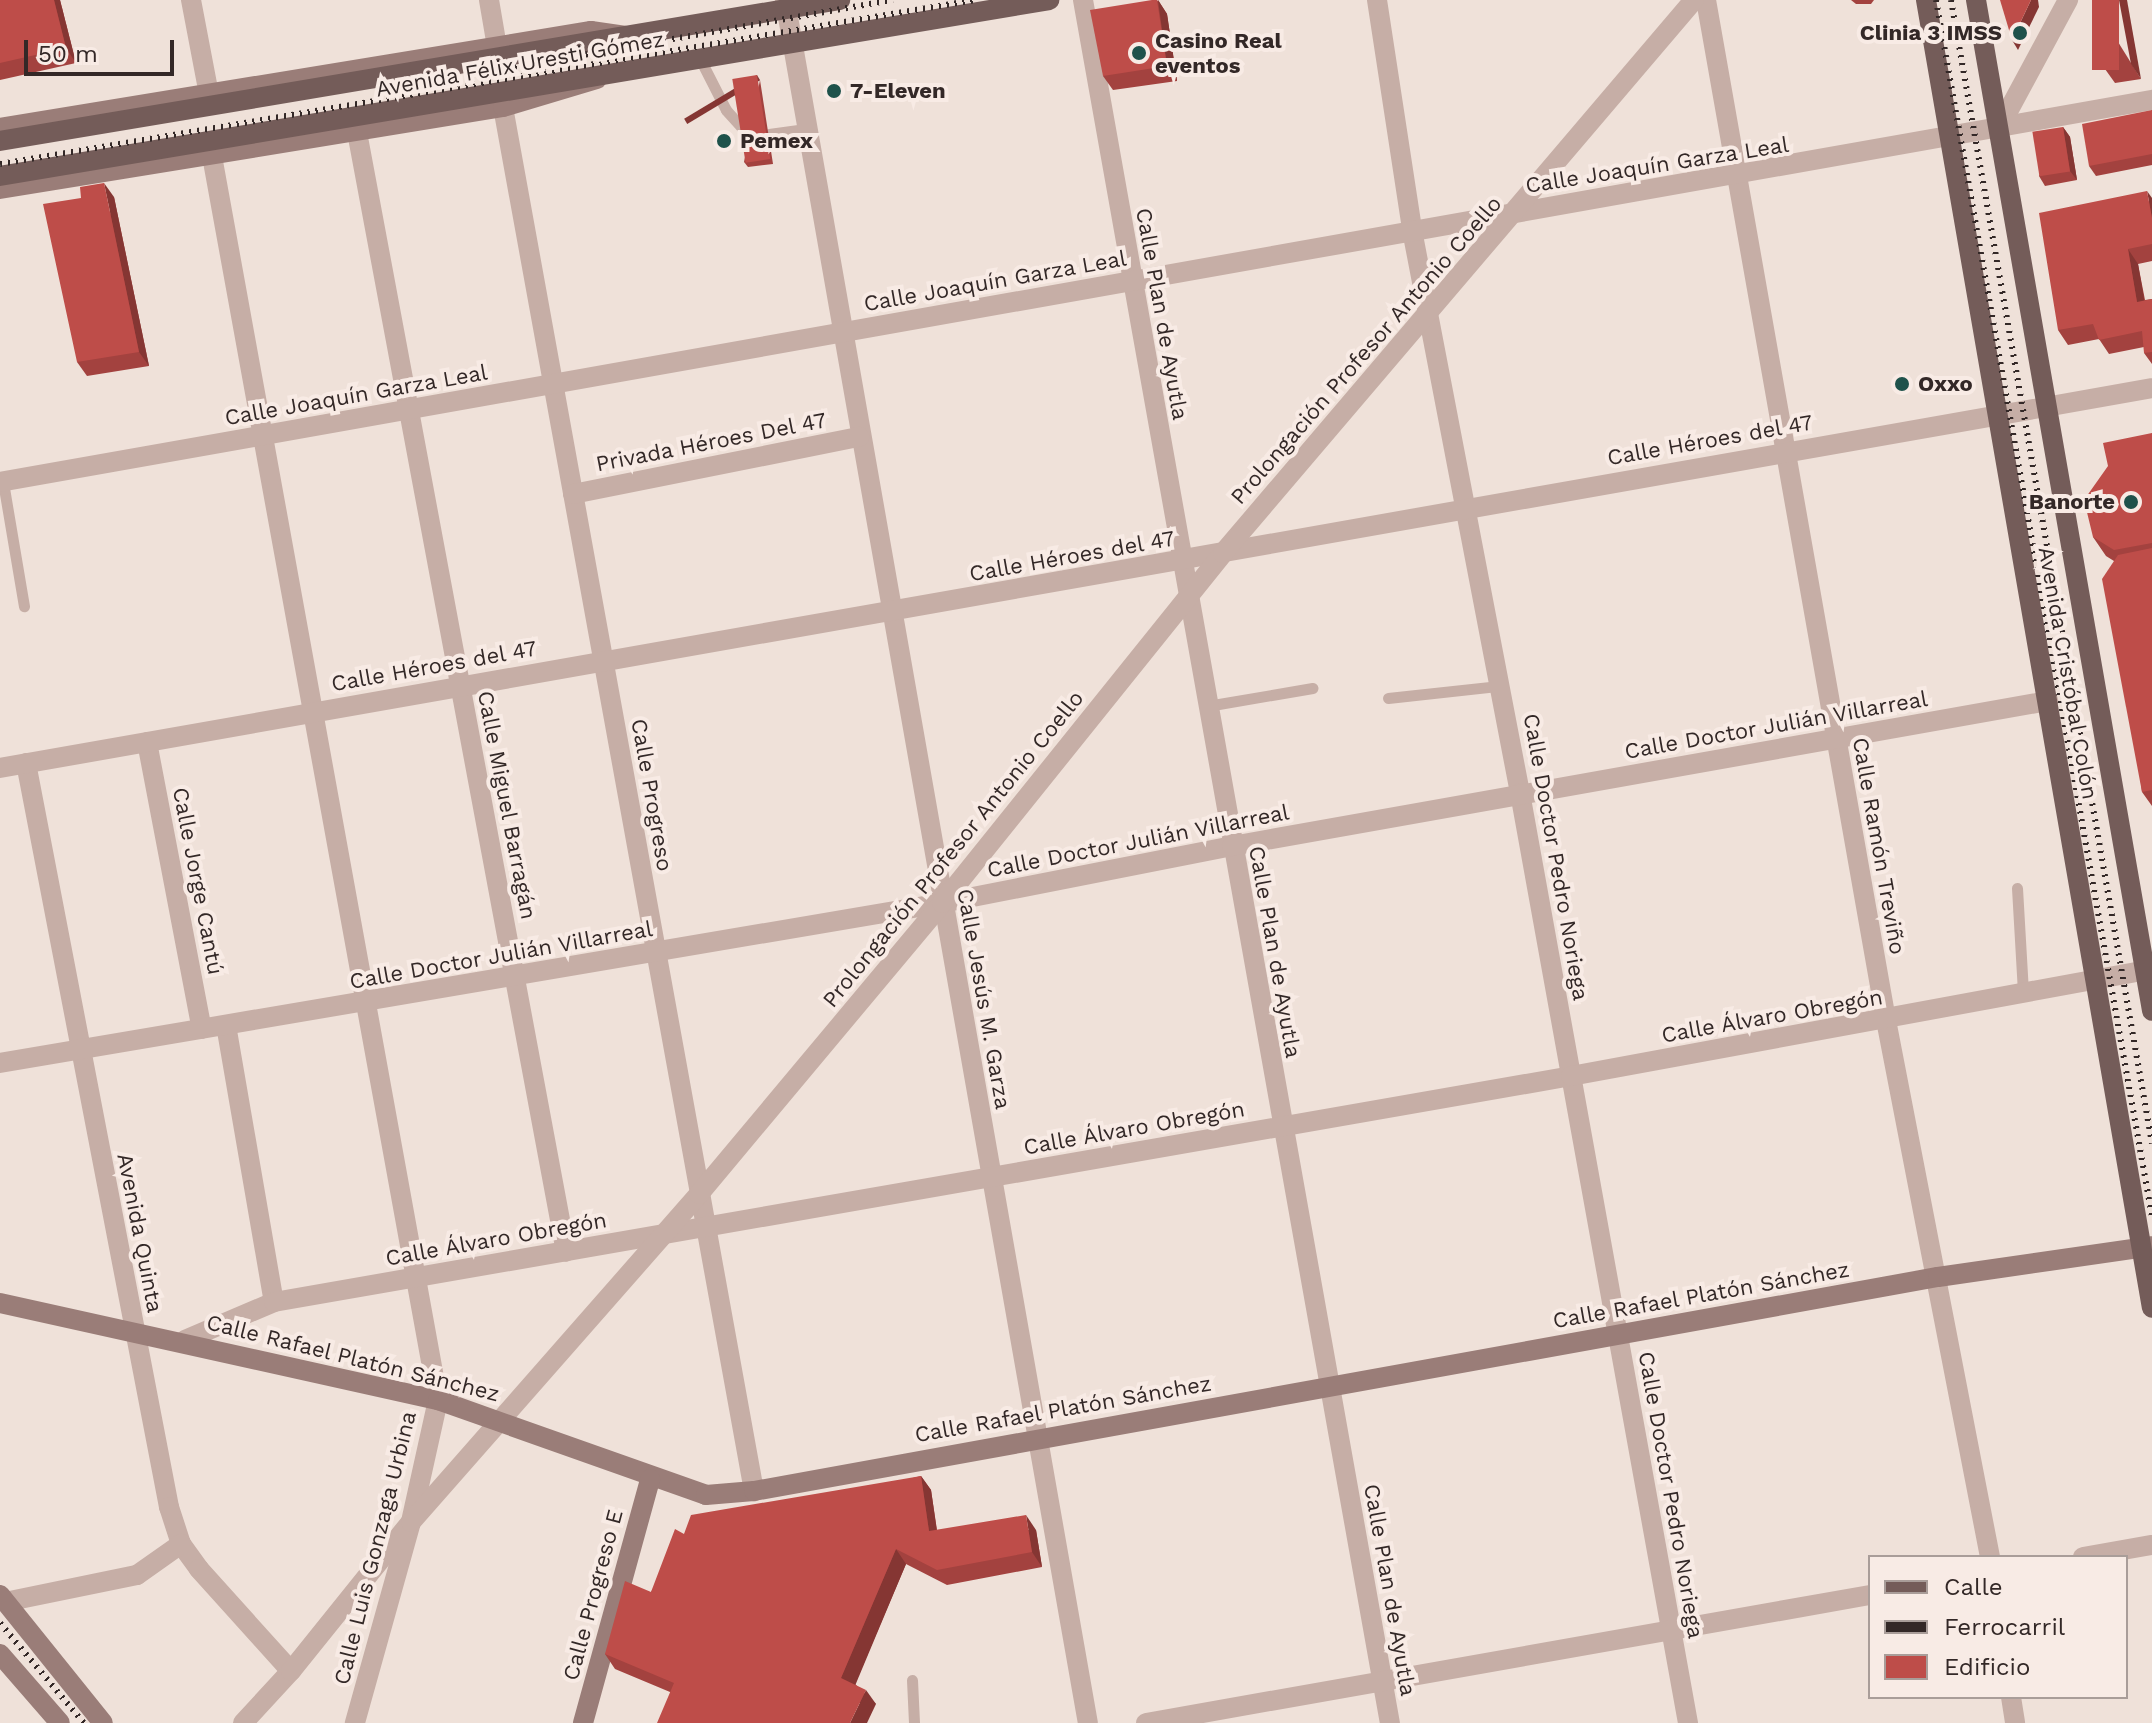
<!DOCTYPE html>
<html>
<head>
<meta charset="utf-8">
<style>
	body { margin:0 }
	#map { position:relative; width:2152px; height:1723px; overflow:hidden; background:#efe1d9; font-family:"Work Sans",sans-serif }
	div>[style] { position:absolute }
	.lane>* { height:11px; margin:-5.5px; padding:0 5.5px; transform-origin:5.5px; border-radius:5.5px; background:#c6aea6 }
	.street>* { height:20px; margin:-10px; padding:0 10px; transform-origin:10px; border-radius:10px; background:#c6aea6 }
	.secondary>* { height:20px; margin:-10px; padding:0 10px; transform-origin:10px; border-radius:10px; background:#9a7d78 }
	.primary>* { height:20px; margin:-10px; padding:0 10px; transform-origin:10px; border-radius:10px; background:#745c59 }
	.rail>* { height:6px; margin-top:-3px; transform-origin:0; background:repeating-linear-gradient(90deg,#332827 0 2px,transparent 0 8px) }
	.wall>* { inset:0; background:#a3423f }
	.shaded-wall>* { inset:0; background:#853633; transform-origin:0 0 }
	.building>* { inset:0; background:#be4d49; transform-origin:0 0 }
	.dots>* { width:22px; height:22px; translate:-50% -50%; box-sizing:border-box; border:4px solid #f8ebe5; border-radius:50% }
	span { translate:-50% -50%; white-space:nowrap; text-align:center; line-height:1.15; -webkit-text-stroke:8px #f8ebe5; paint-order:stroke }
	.poi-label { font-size:22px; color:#332827; font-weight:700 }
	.right { translate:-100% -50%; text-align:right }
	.left { translate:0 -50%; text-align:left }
	.street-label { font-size:22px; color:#332827 }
	.legend { position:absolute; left:1868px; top:1555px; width:260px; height:144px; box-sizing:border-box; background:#f8ebe5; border:2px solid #a99d99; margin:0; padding:10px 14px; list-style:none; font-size:24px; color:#332827 }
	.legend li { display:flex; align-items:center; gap:16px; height:40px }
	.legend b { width:40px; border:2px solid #a99d99 }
	.scale { position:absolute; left:24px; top:40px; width:150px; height:36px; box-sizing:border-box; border:4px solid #332827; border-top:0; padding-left:10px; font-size:24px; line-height:28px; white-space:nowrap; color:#332827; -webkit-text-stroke:6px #f8ebe5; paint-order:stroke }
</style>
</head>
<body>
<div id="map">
	<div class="lane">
		<div style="left:699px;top:57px;width:59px;rotate:63deg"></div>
		<div style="left:726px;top:110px;width:24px;rotate:48deg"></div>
		<div style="left:769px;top:134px;width:35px;rotate:-8deg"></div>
		<div style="left:3px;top:482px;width:126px;rotate:80.4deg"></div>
		<div style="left:1388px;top:698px;width:112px;rotate:-6.2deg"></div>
		<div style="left:1207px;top:706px;width:107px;rotate:-9.7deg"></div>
		<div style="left:2017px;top:888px;width:104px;rotate:86.7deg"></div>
		<div style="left:912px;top:1680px;width:43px;rotate:87.3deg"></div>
	</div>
	<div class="street">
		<div style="left:191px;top:0;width:96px;rotate:79.2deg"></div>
		<div style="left:489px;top:0;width:48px;rotate:80.3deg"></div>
		<div style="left:785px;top:0;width:1749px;rotate:80.03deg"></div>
		<div style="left:1083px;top:0;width:1750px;rotate:79.9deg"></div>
		<div style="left:1377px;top:0;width:233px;rotate:81.3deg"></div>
		<div style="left:1412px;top:230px;width:573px;rotate:79.14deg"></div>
		<div style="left:1520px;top:793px;width:945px;rotate:79.76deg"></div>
		<div style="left:1706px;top:0;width:1036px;rotate:79.99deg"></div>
		<div style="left:1886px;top:1020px;width:547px;rotate:79.04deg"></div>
		<div style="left:503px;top:107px;width:1407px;rotate:79.72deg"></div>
		<div style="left:1998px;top:130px;width:148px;rotate:-61.7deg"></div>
		<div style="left:357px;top:132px;width:1139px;rotate:79.43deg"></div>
		<div style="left:212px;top:156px;width:1264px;rotate:79.7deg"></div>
		<div style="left:438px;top:1400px;width:125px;rotate:102.5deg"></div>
		<div style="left:411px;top:1522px;width:209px;rotate:105.6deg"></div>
		<div style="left:0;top:482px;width:2186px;rotate:-10.07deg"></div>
		<div style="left:573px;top:494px;width:292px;rotate:-11.3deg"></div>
		<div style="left:147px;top:742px;width:292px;rotate:79.2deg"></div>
		<div style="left:26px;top:763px;width:758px;rotate:79.12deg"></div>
		<div style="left:169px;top:1507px;width:39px;rotate:72deg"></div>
		<div style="left:181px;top:1544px;width:31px;rotate:54deg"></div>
		<div style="left:199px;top:1569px;width:137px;rotate:48deg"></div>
		<div style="left:0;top:768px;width:2185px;rotate:-10.01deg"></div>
		<div style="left:226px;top:1025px;width:281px;rotate:80.2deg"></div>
		<div style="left:0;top:1063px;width:955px;rotate:-9.64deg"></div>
		<div style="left:942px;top:903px;width:296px;rotate:-11.1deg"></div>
		<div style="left:1232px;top:846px;width:829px;rotate:-10.08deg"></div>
		<div style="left:185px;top:1340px;width:97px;rotate:-23.1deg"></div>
		<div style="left:274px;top:1302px;width:1317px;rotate:-9.88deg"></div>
		<div style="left:1571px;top:1076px;width:591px;rotate:-10.43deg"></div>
		<div style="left:2083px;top:1557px;width:70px;rotate:-9.9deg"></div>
		<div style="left:5px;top:1602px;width:135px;rotate:-11.6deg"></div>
		<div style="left:137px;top:1575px;width:54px;rotate:-35.2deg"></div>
		<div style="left:2011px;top:1697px;width:26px;rotate:81deg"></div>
		<div style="left:243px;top:1723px;width:71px;rotate:-47.3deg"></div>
		<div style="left:291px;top:1671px;width:191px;rotate:-51.2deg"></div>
		<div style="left:411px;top:1522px;width:436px;rotate:-48.7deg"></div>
		<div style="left:699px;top:1194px;width:379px;rotate:-50.1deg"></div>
		<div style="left:942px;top:903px;width:449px;rotate:-51.2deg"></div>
		<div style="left:1223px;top:553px;width:726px;rotate:-49.58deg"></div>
		<div style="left:1146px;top:1723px;width:735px;rotate:-10.03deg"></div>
	</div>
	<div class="secondary">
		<div style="left:0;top:128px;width:599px;rotate:-9.32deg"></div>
		<div style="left:591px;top:31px;width:35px;rotate:8deg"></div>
		<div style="left:0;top:189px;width:510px;rotate:-9.26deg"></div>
		<div style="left:503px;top:107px;width:98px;rotate:-16.6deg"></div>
		<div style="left:0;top:1303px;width:449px;rotate:12.5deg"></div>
		<div style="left:438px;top:1400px;width:284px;rotate:19.5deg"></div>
		<div style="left:706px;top:1495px;width:48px;rotate:-4.8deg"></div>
		<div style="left:754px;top:1491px;width:1203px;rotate:-10.25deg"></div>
		<div style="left:1938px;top:1277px;width:216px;rotate:-8.2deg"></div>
		<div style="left:0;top:1595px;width:164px;rotate:51.2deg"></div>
		<div style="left:0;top:1654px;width:91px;rotate:49deg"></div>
		<div style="left:583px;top:1723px;width:253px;rotate:-74.6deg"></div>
	</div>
	<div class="primary">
		<div style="left:1926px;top:0;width:1327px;rotate:80.2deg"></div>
		<div style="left:1976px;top:0;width:1026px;rotate:80.12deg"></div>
		<div style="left:0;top:141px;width:852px;rotate:-9.53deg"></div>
		<div style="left:0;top:176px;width:1064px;rotate:-9.52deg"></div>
	</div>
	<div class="rail">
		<div style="left:1936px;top:0;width:1235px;rotate:79.93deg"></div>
		<div style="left:1951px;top:0;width:1161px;rotate:80.03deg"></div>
		<div style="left:499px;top:70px;width:400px;rotate:-10.1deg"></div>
		<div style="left:0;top:164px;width:989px;rotate:-9.55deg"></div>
		<div style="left:0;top:1623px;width:131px;rotate:50deg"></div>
	</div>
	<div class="wall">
		<div style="clip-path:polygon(0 0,60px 0,76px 63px,0 80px)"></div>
		<div style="clip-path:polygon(1158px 0,1167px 14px,1177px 81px,1113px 90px,1103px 76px)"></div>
		<div style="clip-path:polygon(1851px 0,1874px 0,1871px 4px,1856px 4px)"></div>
		<div style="clip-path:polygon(2092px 0,2141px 79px,2115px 83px,2105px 69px)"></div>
		<div style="clip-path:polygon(760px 80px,773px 164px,748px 167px,744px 162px)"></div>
		<div style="clip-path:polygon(2152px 110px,2152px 165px,2096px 176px,2089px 166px)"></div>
		<div style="clip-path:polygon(2063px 127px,2070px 137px,2077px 180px,2045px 186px,2039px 176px)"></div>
		<div style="clip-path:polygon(114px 197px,149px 366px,87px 376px,77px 362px)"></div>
		<div style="clip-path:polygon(2152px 198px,2152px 261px,2138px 264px,2145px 300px,2152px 299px,2152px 364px,2144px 353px,2144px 347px,2109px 354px,2099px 339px,2068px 345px,2058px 330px)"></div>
		<div style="clip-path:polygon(2152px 433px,2152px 806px,2142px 792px,2114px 561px,2106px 556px,2093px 537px)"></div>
		<div style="clip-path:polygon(921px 1476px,931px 1490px,937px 1530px,1036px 1530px,1042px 1567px,947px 1585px,906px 1564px,855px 1684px,876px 1704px,670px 1692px,615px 1669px,605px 1654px,651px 1592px,684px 1534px)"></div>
	</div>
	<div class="shaded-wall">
		<div style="clip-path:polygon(54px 0,60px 0,76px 63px,66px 48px)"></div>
		<div style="clip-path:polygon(1158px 0,1167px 14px,1177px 81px,1167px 66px)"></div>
		<div style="clip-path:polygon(2031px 0,2038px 0,2039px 7px,2018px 50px,2012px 40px)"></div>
		<div style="clip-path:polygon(2119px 0,2127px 0,2141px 79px,2131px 64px)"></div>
		<div style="left:757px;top:75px;width:6px;height:85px;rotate:59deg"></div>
		<div style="clip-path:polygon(2063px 127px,2070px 137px,2077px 180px,2070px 171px)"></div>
		<div style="clip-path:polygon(104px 183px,114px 197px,149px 366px,139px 352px)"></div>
		<div style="clip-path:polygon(2147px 191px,2152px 198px,2152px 218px)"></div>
		<div style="clip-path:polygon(2128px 249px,2138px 264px,2147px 316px,2137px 302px)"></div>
		<div style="clip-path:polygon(921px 1476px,931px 1490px,939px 1546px,929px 1531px)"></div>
		<div style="clip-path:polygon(1026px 1515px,1036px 1530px,1042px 1567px,1032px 1552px)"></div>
		<div style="clip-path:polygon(896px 1549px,906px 1564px,852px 1693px,841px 1678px)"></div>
		<div style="clip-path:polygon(866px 1690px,876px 1704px,867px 1723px,850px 1723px)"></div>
	</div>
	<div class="building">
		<div style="clip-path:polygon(0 0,54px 0,66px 48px,0 63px)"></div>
		<div style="clip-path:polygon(1152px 0,1157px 0,1167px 66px,1103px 76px,1090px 10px)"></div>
		<div style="clip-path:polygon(2000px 0,2031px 0,2012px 40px)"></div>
		<div style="left:2092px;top:0;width:27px;height:70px"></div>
		<div style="left:757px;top:75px;width:85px;height:25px;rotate:81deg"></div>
		<div style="clip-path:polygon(2152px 110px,2152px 154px,2089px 166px,2082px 124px)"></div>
		<div style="left:2063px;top:127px;width:45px;height:31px;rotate:81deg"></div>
		<div style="clip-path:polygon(104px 183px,139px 352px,77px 362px,43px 204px,81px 198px,80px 187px)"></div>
		<div style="clip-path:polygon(2147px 191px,2152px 218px,2152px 244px,2128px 249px,2137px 302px,2152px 299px,2152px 352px,2144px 353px,2142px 331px,2099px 340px,2093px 324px,2058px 330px,2039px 213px)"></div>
		<div style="clip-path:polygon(2152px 433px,2152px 543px,2114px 550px,2093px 537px,2084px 500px,2108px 466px,2103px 443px)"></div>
		<div style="clip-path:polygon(2152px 548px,2152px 790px,2142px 792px,2102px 579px,2118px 555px)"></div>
		<div style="clip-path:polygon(921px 1476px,929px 1531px,1026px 1515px,1032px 1552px,937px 1570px,896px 1549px,841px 1678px,866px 1690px,850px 1723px,657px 1723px,674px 1683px,605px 1654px,625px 1581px,651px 1592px,675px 1529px,684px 1534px,691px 1515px)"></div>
	</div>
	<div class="dots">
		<div style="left:2020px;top:33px;background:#1f524b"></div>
		<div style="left:1139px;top:53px;background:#1f524b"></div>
		<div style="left:834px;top:91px;background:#1f524b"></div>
		<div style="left:724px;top:141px;background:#1f524b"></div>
		<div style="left:1902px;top:384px;background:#1f524b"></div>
		<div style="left:2131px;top:502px;background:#1f524b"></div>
	</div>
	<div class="poi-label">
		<span class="right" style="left:2002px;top:33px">Clinia 3 IMSS</span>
		<span class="left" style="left:1155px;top:53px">Casino Real<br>eventos</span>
		<span class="left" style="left:850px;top:91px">7-Eleven</span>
		<span class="left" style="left:740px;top:141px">Pemex</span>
		<span class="left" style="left:1918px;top:384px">Oxxo</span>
		<span class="right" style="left:2115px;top:502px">Banorte</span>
	</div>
	<div class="street-label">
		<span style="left:520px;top:64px;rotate:-10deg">Avenida Félix Uresti Gómez</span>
		<span style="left:1657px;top:165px;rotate:-9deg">Calle Joaquín Garza Leal</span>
		<span style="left:995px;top:281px;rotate:-10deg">Calle Joaquín Garza Leal</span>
		<span style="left:1162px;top:314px;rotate:80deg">Calle Plan de Ayutla</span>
		<span style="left:1366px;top:350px;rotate:-49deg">Prolongación Profesor Antonio Coello</span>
		<span style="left:356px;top:395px;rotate:-10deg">Calle Joaquín Garza Leal</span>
		<span style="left:1710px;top:440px;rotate:-10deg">Calle Héroes del 47</span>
		<span style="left:711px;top:442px;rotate:-11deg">Privada Héroes Del 47</span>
		<span style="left:1072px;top:556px;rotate:-10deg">Calle Héroes del 47</span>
		<span style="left:434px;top:666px;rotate:-10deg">Calle Héroes del 47</span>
		<span style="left:2068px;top:673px;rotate:80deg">Avenida Cristóbal Colón</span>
		<span style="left:1776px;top:725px;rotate:-10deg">Calle Doctor Julián Villarreal</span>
		<span style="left:652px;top:795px;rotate:80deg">Calle Progreso</span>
		<span style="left:507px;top:805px;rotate:79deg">Calle Miguel Barragán</span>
		<span style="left:1138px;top:841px;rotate:-11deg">Calle Doctor Julián Villarreal</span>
		<span style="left:1879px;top:846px;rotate:80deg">Calle Ramón Treviño</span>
		<span style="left:953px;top:849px;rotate:-51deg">Prolongación Profesor Antonio Coello</span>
		<span style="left:1556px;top:857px;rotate:80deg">Calle Doctor Pedro Noriega</span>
		<span style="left:198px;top:881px;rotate:79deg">Calle Jorge Cantú</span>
		<span style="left:1275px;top:952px;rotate:80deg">Calle Plan de Ayutla</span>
		<span style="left:501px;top:955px;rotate:-10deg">Calle Doctor Julián Villarreal</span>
		<span style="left:984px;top:999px;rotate:80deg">Calle Jesús M. Garza</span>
		<span style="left:1772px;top:1016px;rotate:-10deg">Calle Álvaro Obregón</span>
		<span style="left:1134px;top:1128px;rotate:-10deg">Calle Álvaro Obregón</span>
		<span style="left:140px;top:1233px;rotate:79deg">Avenida Quinta</span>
		<span style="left:496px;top:1239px;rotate:-10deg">Calle Álvaro Obregón</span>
		<span style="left:1701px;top:1295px;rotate:-10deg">Calle Rafael Platón Sánchez</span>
		<span style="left:353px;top:1358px;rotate:14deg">Calle Rafael Platón Sánchez</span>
		<span style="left:1063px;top:1409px;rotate:-10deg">Calle Rafael Platón Sánchez</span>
		<span style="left:1671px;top:1495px;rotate:80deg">Calle Doctor Pedro Noriega</span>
		<span style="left:375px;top:1548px;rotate:-76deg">Calle Luis Gonzaga Urbina</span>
		<span style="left:1390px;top:1590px;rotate:80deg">Calle Plan de Ayutla</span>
		<span style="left:593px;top:1595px;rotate:-75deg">Calle Progreso E</span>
	</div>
	<ul class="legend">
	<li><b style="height:10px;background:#745c59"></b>Calle</li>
	<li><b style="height:10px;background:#332827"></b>Ferrocarril</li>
	<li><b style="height:22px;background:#be4d49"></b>Edificio</li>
	</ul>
	<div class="scale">50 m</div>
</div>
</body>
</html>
